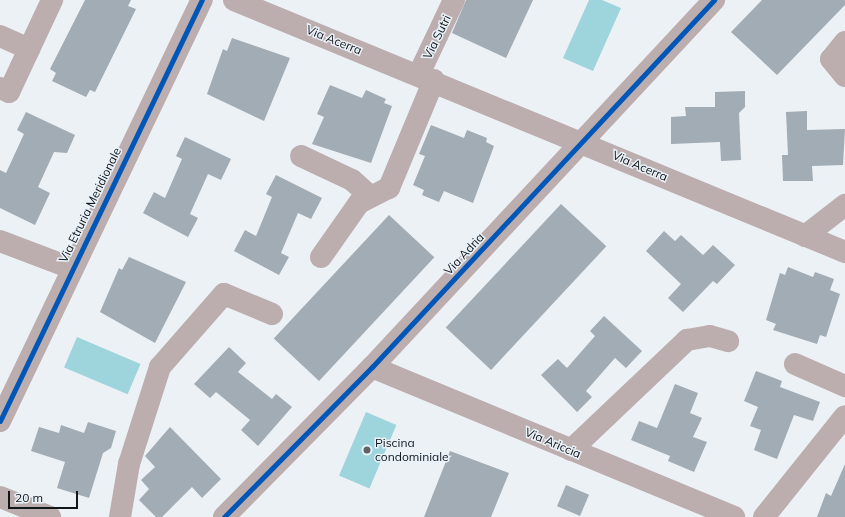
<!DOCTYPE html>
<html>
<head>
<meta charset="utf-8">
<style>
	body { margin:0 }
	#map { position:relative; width:845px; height:517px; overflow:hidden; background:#ecf1f6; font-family:Mulish,sans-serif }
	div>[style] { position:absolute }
	.water>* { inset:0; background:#9ed4db; transform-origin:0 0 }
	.building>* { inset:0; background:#a1acb5; transform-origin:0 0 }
	.minor>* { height:22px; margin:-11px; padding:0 11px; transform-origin:11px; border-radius:11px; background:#bcadae }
	.cycleway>* { height:5px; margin:-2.5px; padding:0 2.5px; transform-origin:2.5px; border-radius:2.5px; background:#0057b8 }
	.dots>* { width:11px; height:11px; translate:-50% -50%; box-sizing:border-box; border:2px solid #e9f2f9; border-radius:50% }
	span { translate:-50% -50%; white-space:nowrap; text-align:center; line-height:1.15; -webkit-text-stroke:3px #e9f2f9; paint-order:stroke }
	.street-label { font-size:12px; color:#131619 }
	.poi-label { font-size:12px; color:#131619 }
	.left { translate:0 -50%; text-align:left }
	.scale { position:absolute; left:8px; top:491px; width:70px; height:18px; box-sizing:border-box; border:2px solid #131619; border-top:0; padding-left:5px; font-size:12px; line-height:14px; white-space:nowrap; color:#131619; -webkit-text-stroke:3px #e9f2f9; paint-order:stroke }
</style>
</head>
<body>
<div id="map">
	<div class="water">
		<div style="clip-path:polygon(589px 0,602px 0,621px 8px,593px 71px,563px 58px)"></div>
		<div style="left:77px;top:337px;width:69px;height:33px;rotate:23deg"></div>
		<div style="left:366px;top:412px;width:33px;height:69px;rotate:23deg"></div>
	</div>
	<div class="building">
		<div style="clip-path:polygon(85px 0,131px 0,128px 6px,136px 9px,95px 92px,90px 90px,86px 97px,52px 81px,56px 73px,50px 69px)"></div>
		<div style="clip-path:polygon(466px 0,533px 0,506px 58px,452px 33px)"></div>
		<div style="clip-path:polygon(762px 0,845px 0,845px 5px,777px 75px,731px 32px)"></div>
		<div style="clip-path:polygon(232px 38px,290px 58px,264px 121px,207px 94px,223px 49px,227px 51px)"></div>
		<div style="clip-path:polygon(330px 85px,362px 98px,366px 90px,386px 99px,384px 103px,392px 106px,371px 163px,312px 144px,324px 117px,317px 114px)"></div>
		<div style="clip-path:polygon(745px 91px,745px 107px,739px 113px,741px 160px,721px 161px,720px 142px,671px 144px,671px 117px,686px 116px,685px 107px,715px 107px,715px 92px)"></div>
		<div style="clip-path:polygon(807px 111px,807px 130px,845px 129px,843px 165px,812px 166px,813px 181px,783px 181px,782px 155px,788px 155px,786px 112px)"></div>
		<div style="clip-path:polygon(26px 112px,75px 135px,67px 153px,54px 152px,38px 187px,50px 193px,35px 225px,0 208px,0 170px,6px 173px,24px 134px,17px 130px)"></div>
		<div style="clip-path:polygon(431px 125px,464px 138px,467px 130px,487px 138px,486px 142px,494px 146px,473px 203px,444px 191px,439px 202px,422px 195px,424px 190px,413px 185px,425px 156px,419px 154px)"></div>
		<div style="clip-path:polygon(185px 137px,231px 159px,221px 180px,208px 174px,190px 214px,198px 218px,188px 237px,143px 213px,154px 192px,165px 198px,182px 159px,176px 156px)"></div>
		<div style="clip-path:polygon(276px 175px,322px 198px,311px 219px,298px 213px,281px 253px,289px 257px,279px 275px,234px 251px,245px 230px,256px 236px,272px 197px,266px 194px)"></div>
		<div style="left:561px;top:204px;width:62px;height:169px;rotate:43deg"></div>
		<div style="left:389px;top:215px;width:62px;height:169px;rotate:43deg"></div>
		<div style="clip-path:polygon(664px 231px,675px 241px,681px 235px,703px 255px,713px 245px,735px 265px,717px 284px,713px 281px,683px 312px,668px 298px,681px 284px,646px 251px)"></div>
		<div style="clip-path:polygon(129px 257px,186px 282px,155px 343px,100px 312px,119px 268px,122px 270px)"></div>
		<div style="clip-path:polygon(788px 267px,813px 277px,815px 272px,834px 279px,830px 290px,840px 294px,826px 337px,820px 335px,817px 344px,773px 330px,776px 324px,766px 320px,780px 273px,785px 275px)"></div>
		<div style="clip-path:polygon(604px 316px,642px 351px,626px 368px,615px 358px,586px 391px,592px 397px,577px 412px,541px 375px,558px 359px,567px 368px,595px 336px,590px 331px)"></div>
		<div style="clip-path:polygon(229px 347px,246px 363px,238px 372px,272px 399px,276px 394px,292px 407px,258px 446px,241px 430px,250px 420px,216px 392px,210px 398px,194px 384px)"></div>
		<div style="clip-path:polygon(756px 371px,782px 381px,780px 387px,820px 402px,813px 421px,794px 415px,777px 459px,754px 450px,761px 430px,750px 426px,758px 407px,744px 401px)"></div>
		<div style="clip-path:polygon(675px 384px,698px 393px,690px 413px,702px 418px,693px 437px,707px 442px,694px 472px,668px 461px,670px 456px,631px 440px,639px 421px,657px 428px)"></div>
		<div style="clip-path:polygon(88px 422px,116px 431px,111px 448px,103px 453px,89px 498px,57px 488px,65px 462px,31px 451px,39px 427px,59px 433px,61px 425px,84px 433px)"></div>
		<div style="clip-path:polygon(170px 427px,221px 479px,202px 498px,192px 487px,162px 517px,156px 517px,139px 500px,149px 489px,141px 480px,155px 467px,145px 456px)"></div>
		<div style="clip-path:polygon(450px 451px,509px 473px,491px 517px,424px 517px)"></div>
		<div style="clip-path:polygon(845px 464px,845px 517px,817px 517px,826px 493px,831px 496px)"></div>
		<div style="left:566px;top:485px;width:25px;height:23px;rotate:23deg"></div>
	</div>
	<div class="minor">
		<div style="left:234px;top:0;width:661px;rotate:22.41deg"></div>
		<div style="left:0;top:36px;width:32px;rotate:24deg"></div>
		<div style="left:845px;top:42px;width:22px;rotate:129deg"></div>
		<div style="left:831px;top:59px;width:22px;rotate:51deg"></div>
		<div style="left:419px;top:74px;width:82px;rotate:-64.7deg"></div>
		<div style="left:0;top:88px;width:10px;rotate:24deg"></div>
		<div style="left:9px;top:92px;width:102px;rotate:-64.9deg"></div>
		<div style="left:301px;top:156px;width:56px;rotate:25.2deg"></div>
		<div style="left:352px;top:180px;width:25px;rotate:42deg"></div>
		<div style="left:805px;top:236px;width:51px;rotate:-37.8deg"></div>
		<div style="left:0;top:241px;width:76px;rotate:20.8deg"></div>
		<div style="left:321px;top:257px;width:66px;rotate:-54.9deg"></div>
		<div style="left:359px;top:203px;width:34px;rotate:-27deg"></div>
		<div style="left:389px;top:188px;width:117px;rotate:-67.4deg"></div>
		<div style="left:795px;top:364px;width:55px;rotate:23.7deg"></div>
		<div style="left:372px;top:367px;width:392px;rotate:22.5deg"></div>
		<div style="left:0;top:421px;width:467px;rotate:-64.4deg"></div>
		<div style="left:571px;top:450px;width:160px;rotate:-43.5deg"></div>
		<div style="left:687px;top:340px;width:23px;rotate:-10deg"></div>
		<div style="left:710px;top:336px;width:19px;rotate:16deg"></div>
		<div style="left:0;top:497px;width:54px;rotate:21.8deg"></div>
		<div style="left:120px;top:517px;width:54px;rotate:-80.4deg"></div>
		<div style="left:129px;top:464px;width:102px;rotate:-72.3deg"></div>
		<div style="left:160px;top:367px;width:97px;rotate:-48.8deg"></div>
		<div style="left:224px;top:294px;width:52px;rotate:22.6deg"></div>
		<div style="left:224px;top:517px;width:211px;rotate:-45.4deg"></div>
		<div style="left:372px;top:367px;width:502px;rotate:-47.02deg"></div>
		<div style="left:764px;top:517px;width:129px;rotate:-51.3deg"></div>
	</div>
	<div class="cycleway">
		<div style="left:0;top:421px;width:467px;rotate:-64.4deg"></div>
		<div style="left:224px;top:517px;width:211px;rotate:-45.4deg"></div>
		<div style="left:372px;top:367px;width:502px;rotate:-47.02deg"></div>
	</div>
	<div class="dots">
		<div style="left:367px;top:450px;background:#5f6366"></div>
	</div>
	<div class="street-label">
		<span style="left:437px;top:37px;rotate:-64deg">Via Sutri</span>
		<span style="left:334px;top:40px;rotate:22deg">Via Acerra</span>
		<span style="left:640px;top:166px;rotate:23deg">Via Acerra</span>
		<span style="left:90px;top:205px;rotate:-64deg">Via Etruria Meridionale</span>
		<span style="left:464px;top:254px;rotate:-47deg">Via Adria</span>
		<span style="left:553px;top:443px;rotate:23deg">Via Ariccia</span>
	</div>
	<div class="poi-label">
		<span class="left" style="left:375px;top:450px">Piscina<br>condominiale</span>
	</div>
	<div class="scale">20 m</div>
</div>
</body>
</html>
